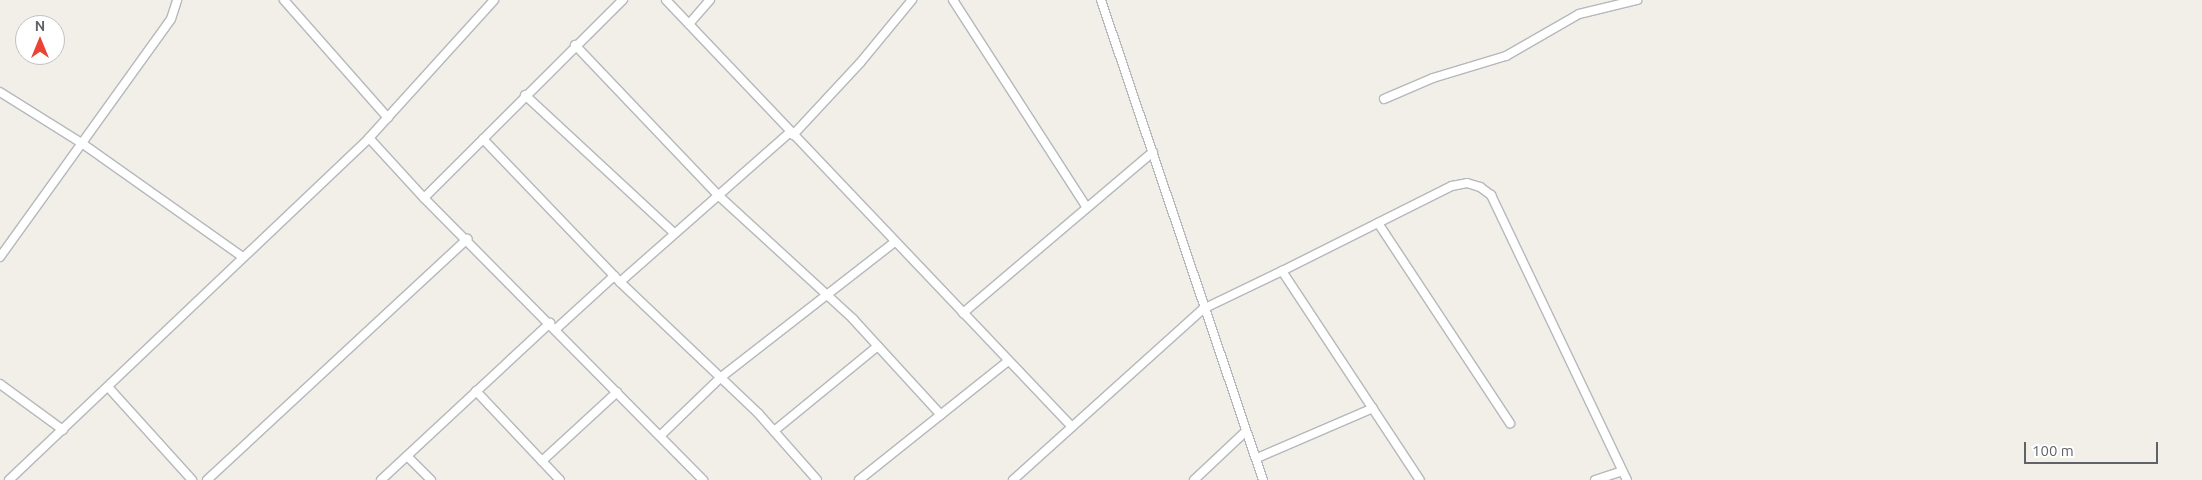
<!DOCTYPE html>
<html>
<head>
<meta charset="utf-8">
<style>
	body { margin:0 }
	#map { position:relative; width:2202px; height:480px; overflow:hidden; background:#f1efe8; font-family:Ubuntu,sans-serif }
	div>[style] { position:absolute }
	.roads { filter:drop-shadow(1px 0 #b5b8bc) drop-shadow(-1px 0 #b5b8bc) drop-shadow(0 1px #b5b8bc) drop-shadow(0 -1px #b5b8bc) }
	.minor>* { height:8px; margin:-4px; padding:0 4px; transform-origin:4px; border-radius:4px; background:#fff }
	span { translate:-50% -50%; white-space:nowrap; text-align:center; line-height:1.15; -webkit-text-stroke:4.5px #fff; paint-order:stroke }
	.north { position:absolute; left:15px; top:15px; width:50px; height:50px; box-sizing:border-box; background:#fff; border:1px solid #bfc1c3; border-radius:50%; rotate:0deg; font-size:14px; font-weight:700; line-height:20px; text-align:center; color:#5f6368 }
	.north::after { content:''; display:block; margin:auto; width:18px; height:22px; background:#ea4335; clip-path:polygon(50% 0,100% 100%,50% 72%,0 100%) }
	.scale { position:absolute; left:2024px; top:442px; width:134px; height:22px; box-sizing:border-box; border:2px solid #5f6368; border-top:0; padding-left:6px; font-size:15px; line-height:18px; white-space:nowrap; color:#5f6368; -webkit-text-stroke:4px #fff; paint-order:stroke }
</style>
</head>
<body>
<div id="map">
	<div class="roads">
		<div class="minor">
			<div style="left:284px;top:0;width:157px;rotate:48.6deg"></div>
			<div style="left:666px;top:0;width:589px;rotate:46.44deg"></div>
			<div style="left:953px;top:0;width:245px;rotate:57.2deg"></div>
			<div style="left:1101px;top:0;width:507px;rotate:71.35deg"></div>
			<div style="left:689px;top:24px;width:32px;rotate:-49deg"></div>
			<div style="left:575px;top:45px;width:209px;rotate:46.4deg"></div>
			<div style="left:719px;top:196px;width:182px;rotate:42.5deg"></div>
			<div style="left:853px;top:319px;width:130px;rotate:47.5deg"></div>
			<div style="left:0;top:92px;width:98px;rotate:32.1deg"></div>
			<div style="left:83px;top:144px;width:194px;rotate:35.3deg"></div>
			<div style="left:525px;top:95px;width:203px;rotate:42.8deg"></div>
			<div style="left:1384px;top:99px;width:53px;rotate:-23.2deg"></div>
			<div style="left:1433px;top:78px;width:76px;rotate:-16.8deg"></div>
			<div style="left:1506px;top:56px;width:84px;rotate:-29.9deg"></div>
			<div style="left:1579px;top:14px;width:60px;rotate:-13.6deg"></div>
			<div style="left:793px;top:135px;width:98px;rotate:-47.1deg"></div>
			<div style="left:860px;top:63px;width:82px;rotate:-50.5deg"></div>
			<div style="left:369px;top:138px;width:81px;rotate:47.5deg"></div>
			<div style="left:424px;top:198px;width:397px;rotate:45.3deg"></div>
			<div style="left:483px;top:139px;width:198px;rotate:46.2deg"></div>
			<div style="left:620px;top:282px;width:190px;rotate:43.5deg"></div>
			<div style="left:758px;top:413px;width:89px;rotate:48.6deg"></div>
			<div style="left:424px;top:198px;width:281px;rotate:-44.9deg"></div>
			<div style="left:1378px;top:223px;width:240px;rotate:56.6deg"></div>
			<div style="left:0;top:257px;width:293px;rotate:-54.3deg"></div>
			<div style="left:171px;top:19px;width:20px;rotate:-72deg"></div>
			<div style="left:1282px;top:271px;width:190px;rotate:-26.6deg"></div>
			<div style="left:1452px;top:186px;width:15px;rotate:-11deg"></div>
			<div style="left:1467px;top:183px;width:14px;rotate:17deg"></div>
			<div style="left:1480px;top:187px;width:14px;rotate:36deg"></div>
			<div style="left:1491px;top:195px;width:316px;rotate:64.5deg"></div>
			<div style="left:620px;top:282px;width:227px;rotate:-41.4deg"></div>
			<div style="left:963px;top:313px;width:249px;rotate:-40.3deg"></div>
			<div style="left:556px;top:329px;width:79px;rotate:-42.4deg"></div>
			<div style="left:0;top:384px;width:78px;rotate:36.1deg"></div>
			<div style="left:109px;top:388px;width:124px;rotate:47.9deg"></div>
			<div style="left:476px;top:391px;width:122px;rotate:46.7deg"></div>
			<div style="left:774px;top:431px;width:134px;rotate:-39.3deg"></div>
			<div style="left:660px;top:436px;width:83px;rotate:-44deg"></div>
			<div style="left:720px;top:378px;width:222px;rotate:-37.9deg"></div>
			<div style="left:407px;top:456px;width:34px;rotate:45deg"></div>
			<div style="left:1257px;top:458px;width:126px;rotate:-23.3deg"></div>
			<div style="left:542px;top:461px;width:102px;rotate:-42.6deg"></div>
			<div style="left:9px;top:480px;width:497px;rotate:-43.5deg"></div>
			<div style="left:369px;top:138px;width:186px;rotate:-47.8deg"></div>
			<div style="left:207px;top:480px;width:355px;rotate:-42.8deg"></div>
			<div style="left:381px;top:480px;width:231px;rotate:-42.9deg"></div>
			<div style="left:859px;top:480px;width:189px;rotate:-38.6deg"></div>
			<div style="left:1013px;top:480px;width:256px;rotate:-42deg"></div>
			<div style="left:1203px;top:309px;width:88px;rotate:-25.7deg"></div>
			<div style="left:1282px;top:271px;width:250px;rotate:56.6deg"></div>
			<div style="left:1194px;top:480px;width:71px;rotate:-43.3deg"></div>
			<div style="left:1595px;top:480px;width:28px;rotate:-18deg"></div>
		</div>
	</div>
	<div class="north">N</div>
	<div class="scale">100 m</div>
</div>
</body>
</html>
